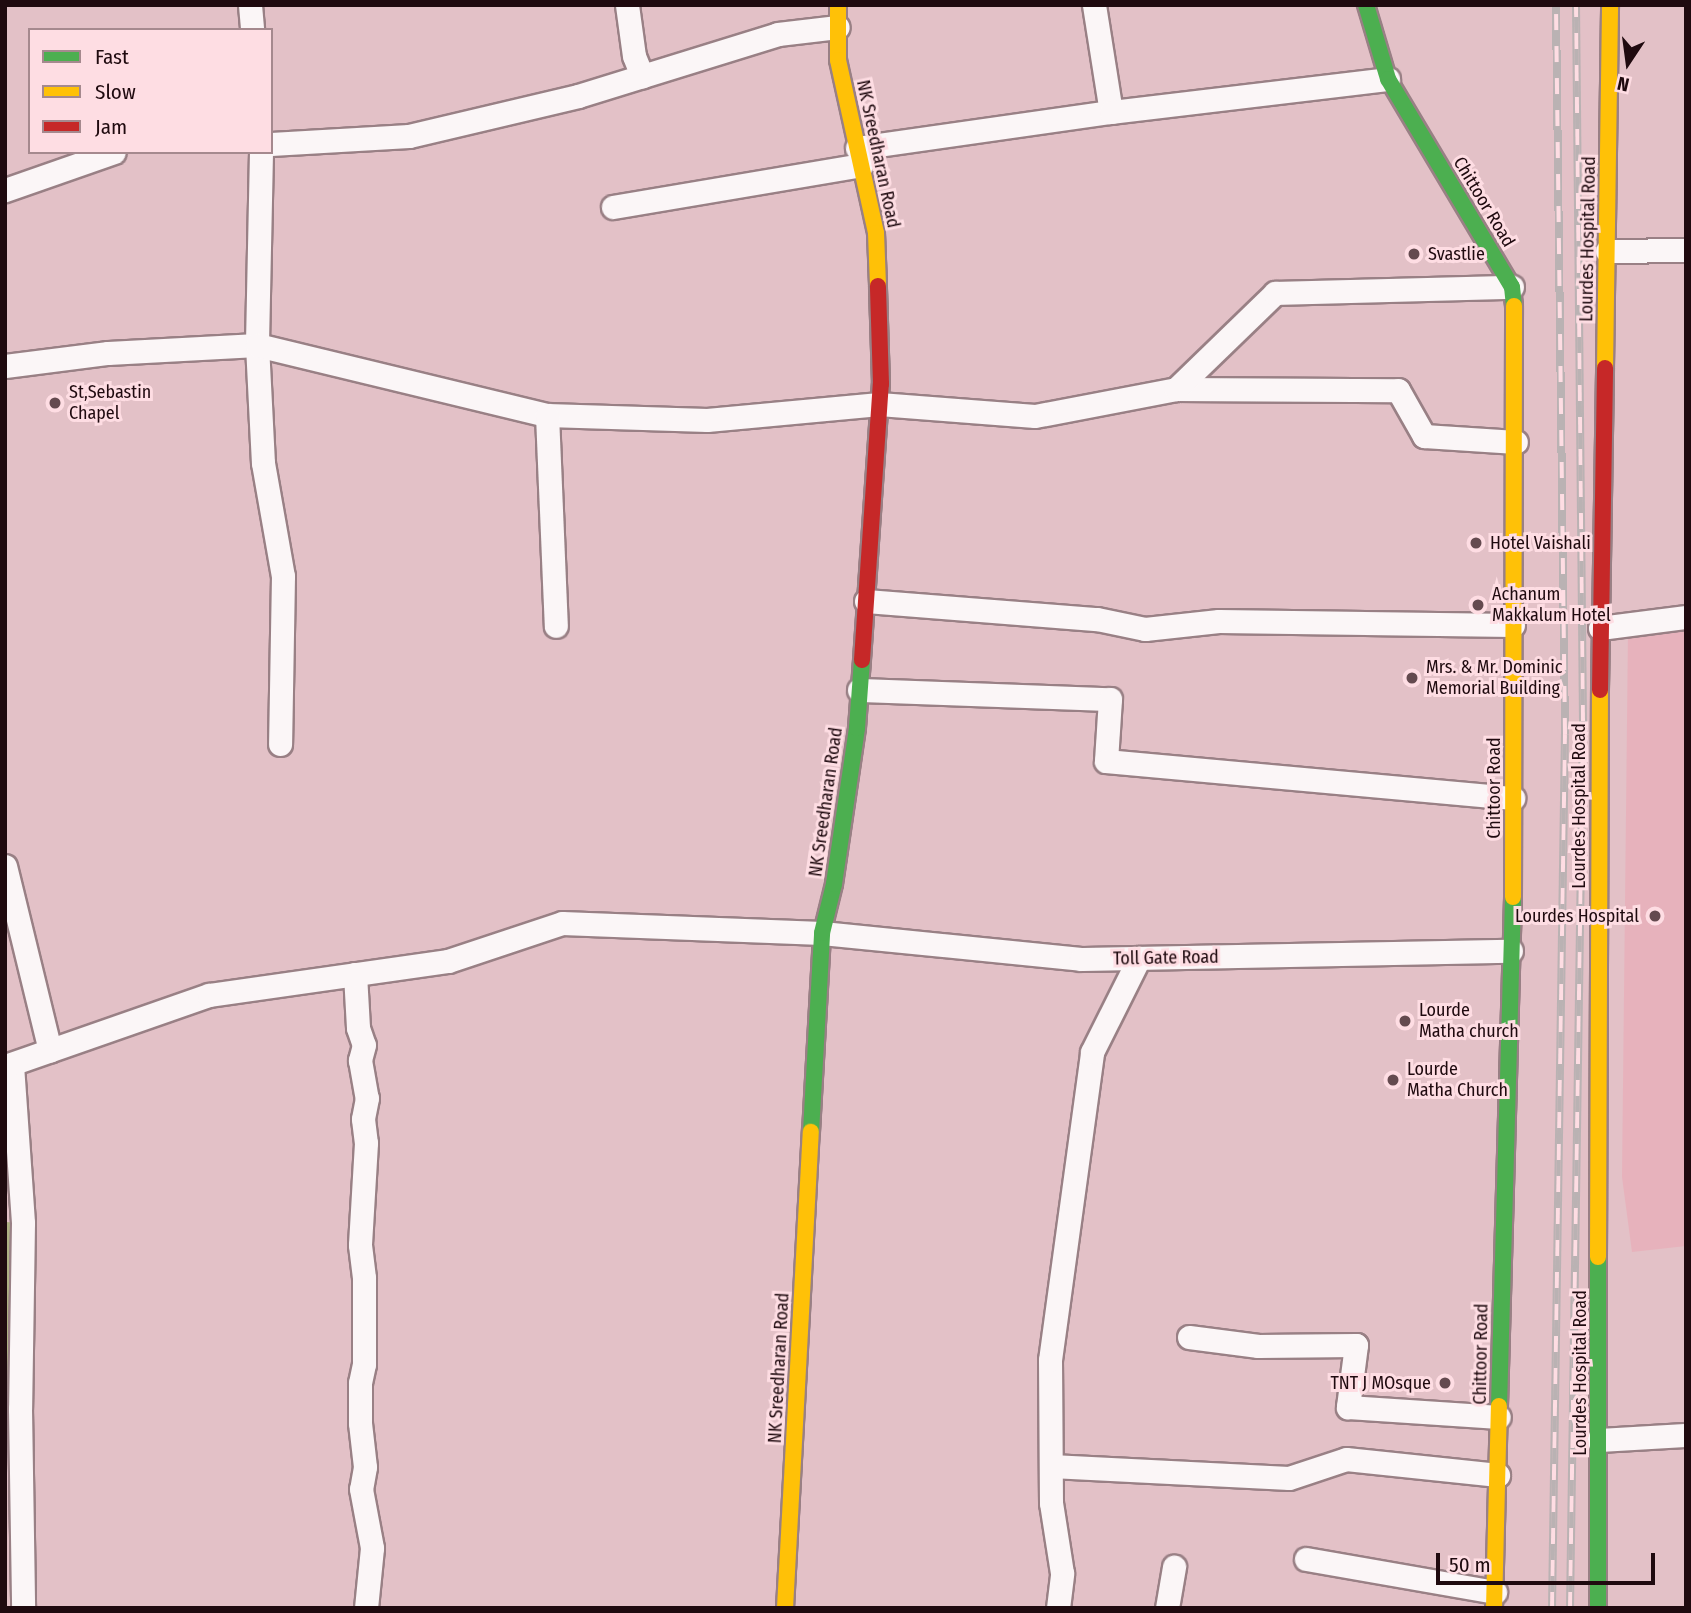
<!DOCTYPE html>
<html>
<head>
<meta charset="utf-8">
<style>
	body { margin:0 }
	#map { position:relative; width:1691px; height:1613px; overflow:hidden; background:#e3c1c7; font-family:"Fira Sans Condensed",sans-serif }
	div>[style] { position:absolute }
	.built>* { inset:0; background:#e7b2bc }
	.green>* { inset:0; background:#afb184 }
	.roads { filter:drop-shadow(2px 0 #998085) drop-shadow(-2px 0 #998085) drop-shadow(0 2px #998085) drop-shadow(0 -2px #998085) }
	.street>* { height:23px; margin:-11.5px; padding:0 11.5px; transform-origin:11.5px; border-radius:11.5px; background:#fbf6f7 }
	.fast>* { height:16px; margin:-8px; padding:0 8px; transform-origin:8px; border-radius:8px; background:#4caf50 }
	.slow>* { height:16px; margin:-8px; padding:0 8px; transform-origin:8px; border-radius:8px; background:#ffc107 }
	.jam>* { height:16px; margin:-8px; padding:0 8px; transform-origin:8px; border-radius:8px; background:#c62828 }
	.rail>* { height:8px; margin-top:-4px; transform-origin:0; background:repeating-linear-gradient(90deg,#fedde3 0 16px,#bab2b3 0 32px); box-sizing:border-box; border-block:2px solid #bab2b3 }
	.dots>* { width:19px; height:19px; translate:-50% -50%; box-sizing:border-box; border:4px solid #fedde3; border-radius:50% }
	span { translate:-50% -50%; white-space:nowrap; text-align:center; line-height:1.15; -webkit-text-stroke:6px #fedde3; paint-order:stroke }
	.street-label { font-size:18px; color:#1f0a0f }
	.poi-label { font-size:18px; color:#1f0a0f }
	.left { translate:0 -50%; text-align:left }
	.right { translate:-100% -50%; text-align:right }
	.frame { position:absolute; inset:0; border:7px solid #1f0a0f; pointer-events:none }
	.legend { position:absolute; left:28px; top:28px; width:245px; height:126px; box-sizing:border-box; background:#fedde3; border:2px solid #a5898e; margin:0; padding:9px 12px; list-style:none; font-size:21px; color:#1f0a0f }
	.legend li { display:flex; align-items:center; gap:14px; height:35px }
	.legend b { width:35px; border:2px solid #a5898e }
	.north { position:absolute; left:1593px; top:28px; width:70px; height:70px; -webkit-text-stroke:5px #fedde3; paint-order:stroke; rotate:193deg; font-size:19px; font-weight:700; line-height:28px; text-align:center; color:#1f0a0f }
	.north::after { content:''; display:block; margin:auto; width:24px; height:32px; background:#1f0a0f; clip-path:polygon(50% 0,100% 100%,50% 72%,0 100%) }
	.scale { position:absolute; left:1436px; top:1553px; width:219px; height:32px; box-sizing:border-box; border:4px solid #1f0a0f; border-top:0; padding-left:9px; font-size:21px; line-height:24px; white-space:nowrap; color:#1f0a0f; -webkit-text-stroke:5px #fedde3; paint-order:stroke }
</style>
</head>
<body>
<div id="map">
	<div class="built">
		<div style="clip-path:polygon(1686px 626px,1686px 1246px,1632px 1252px,1622px 1177px,1628px 632px)"></div>
	</div>
	<div class="green">
		<div style="clip-path:polygon(5px 1222px,23px 1223px,18px 1239px,9px 1400px,5px 1401px)"></div>
	</div>
	<div class="roads">
		<div class="street">
			<div style="left:250px;top:5px;width:25px;rotate:85deg"></div>
			<div style="left:627px;top:5px;width:51px;rotate:82.2deg"></div>
			<div style="left:634px;top:56px;width:22px;rotate:68deg"></div>
			<div style="left:1094px;top:5px;width:108px;rotate:81deg"></div>
			<div style="left:271px;top:144px;width:138px;rotate:-3.3deg"></div>
			<div style="left:409px;top:136px;width:174px;rotate:-13.3deg"></div>
			<div style="left:578px;top:96px;width:209px;rotate:-17.2deg"></div>
			<div style="left:778px;top:34px;width:60px;rotate:-6.7deg"></div>
			<div style="left:857px;top:148px;width:257px;rotate:-8.1deg"></div>
			<div style="left:1111px;top:112px;width:279px;rotate:-6.8deg"></div>
			<div style="left:261px;top:152px;width:193px;rotate:91.2deg"></div>
			<div style="left:257px;top:345px;width:118px;rotate:87.1deg"></div>
			<div style="left:263px;top:463px;width:115px;rotate:80deg"></div>
			<div style="left:283px;top:576px;width:168px;rotate:91deg"></div>
			<div style="left:5px;top:190px;width:115px;rotate:-19.2deg"></div>
			<div style="left:613px;top:207px;width:252px;rotate:-9.6deg"></div>
			<div style="left:1607px;top:251px;width:79px;rotate:-0.7deg"></div>
			<div style="left:5px;top:366px;width:104px;rotate:-7.2deg"></div>
			<div style="left:108px;top:353px;width:149px;rotate:-3.1deg"></div>
			<div style="left:257px;top:345px;width:298px;rotate:13.6deg"></div>
			<div style="left:547px;top:415px;width:160px;rotate:1.8deg"></div>
			<div style="left:707px;top:420px;width:173px;rotate:-5.3deg"></div>
			<div style="left:879px;top:404px;width:156px;rotate:4.4deg"></div>
			<div style="left:1035px;top:416px;width:144px;rotate:-10.8deg"></div>
			<div style="left:1176px;top:389px;width:222px;rotate:0.3deg"></div>
			<div style="left:1398px;top:390px;width:53px;rotate:60.5deg"></div>
			<div style="left:1424px;top:436px;width:92px;rotate:3.7deg"></div>
			<div style="left:1176px;top:389px;width:138px;rotate:-44.1deg"></div>
			<div style="left:1275px;top:293px;width:237px;rotate:-1.5deg"></div>
			<div style="left:547px;top:415px;width:211px;rotate:87.6deg"></div>
			<div style="left:866px;top:601px;width:232px;rotate:4.5deg"></div>
			<div style="left:1097px;top:619px;width:49px;rotate:11.8deg"></div>
			<div style="left:1145px;top:629px;width:74px;rotate:-6.2deg"></div>
			<div style="left:1219px;top:621px;width:294px;rotate:0.8deg"></div>
			<div style="left:1600px;top:628px;width:87px;rotate:-7.3deg"></div>
			<div style="left:859px;top:690px;width:251px;rotate:2.1deg"></div>
			<div style="left:1110px;top:699px;width:62px;rotate:93.7deg"></div>
			<div style="left:1106px;top:761px;width:409px;rotate:5.2deg"></div>
			<div style="left:5px;top:866px;width:190px;rotate:76.3deg"></div>
			<div style="left:355px;top:974px;width:54px;rotate:86.8deg"></div>
			<div style="left:358px;top:1028px;width:18px;rotate:71deg"></div>
			<div style="left:364px;top:1045px;width:16px;rotate:105deg"></div>
			<div style="left:360px;top:1060px;width:39px;rotate:80deg"></div>
			<div style="left:367px;top:1098px;width:21px;rotate:101deg"></div>
			<div style="left:363px;top:1119px;width:24px;rotate:83deg"></div>
			<div style="left:366px;top:1143px;width:102px;rotate:93.4deg"></div>
			<div style="left:360px;top:1245px;width:33px;rotate:83deg"></div>
			<div style="left:364px;top:1278px;width:86px;rotate:90deg"></div>
			<div style="left:364px;top:1364px;width:19px;rotate:102deg"></div>
			<div style="left:360px;top:1383px;width:40px;rotate:90deg"></div>
			<div style="left:360px;top:1423px;width:44px;rotate:83.5deg"></div>
			<div style="left:365px;top:1467px;width:22px;rotate:100deg"></div>
			<div style="left:361px;top:1489px;width:60px;rotate:79.4deg"></div>
			<div style="left:372px;top:1548px;width:60px;rotate:95.7deg"></div>
			<div style="left:12px;top:1065px;width:158px;rotate:86deg"></div>
			<div style="left:23px;top:1223px;width:186px;rotate:90.9deg"></div>
			<div style="left:20px;top:1409px;width:199px;rotate:89.1deg"></div>
			<div style="left:5px;top:1066px;width:216px;rotate:-19.2deg"></div>
			<div style="left:209px;top:995px;width:241px;rotate:-8.1deg"></div>
			<div style="left:448px;top:961px;width:120px;rotate:-18.4deg"></div>
			<div style="left:562px;top:923px;width:260px;rotate:2.2deg"></div>
			<div style="left:822px;top:933px;width:260px;rotate:5.7deg"></div>
			<div style="left:1081px;top:959px;width:430px;rotate:-1.1deg"></div>
			<div style="left:1189px;top:1337px;width:70px;rotate:7.4deg"></div>
			<div style="left:1258px;top:1346px;width:98px;rotate:-0.6deg"></div>
			<div style="left:1356px;top:1345px;width:63px;rotate:97.4deg"></div>
			<div style="left:1348px;top:1407px;width:151px;rotate:3.8deg"></div>
			<div style="left:1598px;top:1440px;width:88px;rotate:-3.3deg"></div>
			<div style="left:1051px;top:1466px;width:238px;rotate:2.9deg"></div>
			<div style="left:1289px;top:1478px;width:60px;rotate:-18.4deg"></div>
			<div style="left:1346px;top:1459px;width:153px;rotate:6deg"></div>
			<div style="left:1306px;top:1559px;width:192px;rotate:9.9deg"></div>
			<div style="left:1058px;top:1608px;width:35px;rotate:-83deg"></div>
			<div style="left:1062px;top:1573px;width:71px;rotate:-98.9deg"></div>
			<div style="left:1051px;top:1503px;width:143px;rotate:-90.4deg"></div>
			<div style="left:1050px;top:1360px;width:311px;rotate:-82.2deg"></div>
			<div style="left:1092px;top:1052px;width:105px;rotate:-63.4deg"></div>
			<div style="left:1167px;top:1608px;width:42px;rotate:-80.3deg"></div>
		</div>
		<div class="fast">
			<div style="left:1366px;top:5px;width:77px;rotate:73.4deg"></div>
			<div style="left:1388px;top:79px;width:242px;rotate:59.2deg"></div>
			<div style="left:1512px;top:287px;width:19px;rotate:84deg"></div>
			<div style="left:811px;top:1132px;width:199px;rotate:-86.8deg"></div>
			<div style="left:822px;top:933px;width:50px;rotate:-76.2deg"></div>
			<div style="left:834px;top:884px;width:158px;rotate:-81.6deg"></div>
			<div style="left:857px;top:728px;width:68px;rotate:-85.8deg"></div>
			<div style="left:1598px;top:1257px;width:351px;rotate:90deg"></div>
			<div style="left:1499px;top:1406px;width:509px;rotate:-88.42deg"></div>
		</div>
		<div class="slow">
			<div style="left:838px;top:5px;width:55px;rotate:90deg"></div>
			<div style="left:838px;top:60px;width:177px;rotate:77.6deg"></div>
			<div style="left:876px;top:233px;width:53px;rotate:87.8deg"></div>
			<div style="left:1605px;top:368px;width:363px;rotate:-89.2deg"></div>
			<div style="left:1513px;top:897px;width:591px;rotate:-89.9deg"></div>
			<div style="left:1598px;top:1257px;width:567px;rotate:-89.8deg"></div>
			<div style="left:785px;top:1608px;width:477px;rotate:-86.9deg"></div>
			<div style="left:1494px;top:1608px;width:202px;rotate:-88.6deg"></div>
		</div>
		<div class="jam">
			<div style="left:862px;top:660px;width:277px;rotate:-86.1deg"></div>
			<div style="left:881px;top:384px;width:98px;rotate:-91.8deg"></div>
			<div style="left:1600px;top:690px;width:322px;rotate:-89.1deg"></div>
		</div>
	</div>
	<div class="rail">
		<div style="left:1552px;top:1608px;width:874px;rotate:-89.15deg"></div>
		<div style="left:1565px;top:734px;width:729px;rotate:-90.71deg"></div>
		<div style="left:1570px;top:1608px;width:887px;rotate:-89.16deg"></div>
		<div style="left:1583px;top:721px;width:716px;rotate:-90.56deg"></div>
	</div>
	<div class="dots">
		<div style="left:1414px;top:254px;background:#644a4f"></div>
		<div style="left:55px;top:403px;background:#644a4f"></div>
		<div style="left:1476px;top:543px;background:#644a4f"></div>
		<div style="left:1478px;top:605px;background:#644a4f"></div>
		<div style="left:1412px;top:678px;background:#644a4f"></div>
		<div style="left:1655px;top:916px;background:#644a4f"></div>
		<div style="left:1405px;top:1021px;background:#644a4f"></div>
		<div style="left:1393px;top:1080px;background:#644a4f"></div>
		<div style="left:1445px;top:1383px;background:#644a4f"></div>
	</div>
	<div class="street-label">
		<span style="left:878px;top:154px;rotate:78deg">NK Sreedharan Road</span>
		<span style="left:1484px;top:202px;rotate:59deg">Chittoor Road</span>
		<span style="left:1588px;top:239px;rotate:-89deg">Lourdes Hospital Road</span>
		<span style="left:1494px;top:788px;rotate:-90deg">Chittoor Road</span>
		<span style="left:826px;top:802px;rotate:-82deg">NK Sreedharan Road</span>
		<span style="left:1579px;top:806px;rotate:-90deg">Lourdes Hospital Road</span>
		<span style="left:1166px;top:958px;rotate:-1deg">Toll Gate Road</span>
		<span style="left:1481px;top:1354px;rotate:-89deg">Chittoor Road</span>
		<span style="left:779px;top:1368px;rotate:-87deg">NK Sreedharan Road</span>
		<span style="left:1580px;top:1373px;rotate:-90deg">Lourdes Hospital Road</span>
	</div>
	<div class="poi-label">
		<span class="left" style="left:1428px;top:254px">Svastlie</span>
		<span class="left" style="left:69px;top:403px">St,Sebastin<br>Chapel</span>
		<span class="left" style="left:1490px;top:543px">Hotel Vaishali</span>
		<span class="left" style="left:1492px;top:605px">Achanum<br>Makkalum Hotel</span>
		<span class="left" style="left:1426px;top:678px">Mrs. &amp; Mr. Dominic<br>Memorial Building</span>
		<span class="right" style="left:1639px;top:916px">Lourdes Hospital</span>
		<span class="left" style="left:1419px;top:1021px">Lourde<br>Matha church</span>
		<span class="left" style="left:1407px;top:1080px">Lourde<br>Matha Church</span>
		<span class="right" style="left:1431px;top:1383px">TNT J MOsque</span>
	</div>
	<div class="frame"></div>
	<ul class="legend">
	<li><b style="height:9px;background:#4caf50"></b>Fast</li>
	<li><b style="height:9px;background:#ffc107"></b>Slow</li>
	<li><b style="height:9px;background:#c62828"></b>Jam</li>
	</ul>
	<div class="north">N</div>
	<div class="scale">50 m</div>
</div>
</body>
</html>
